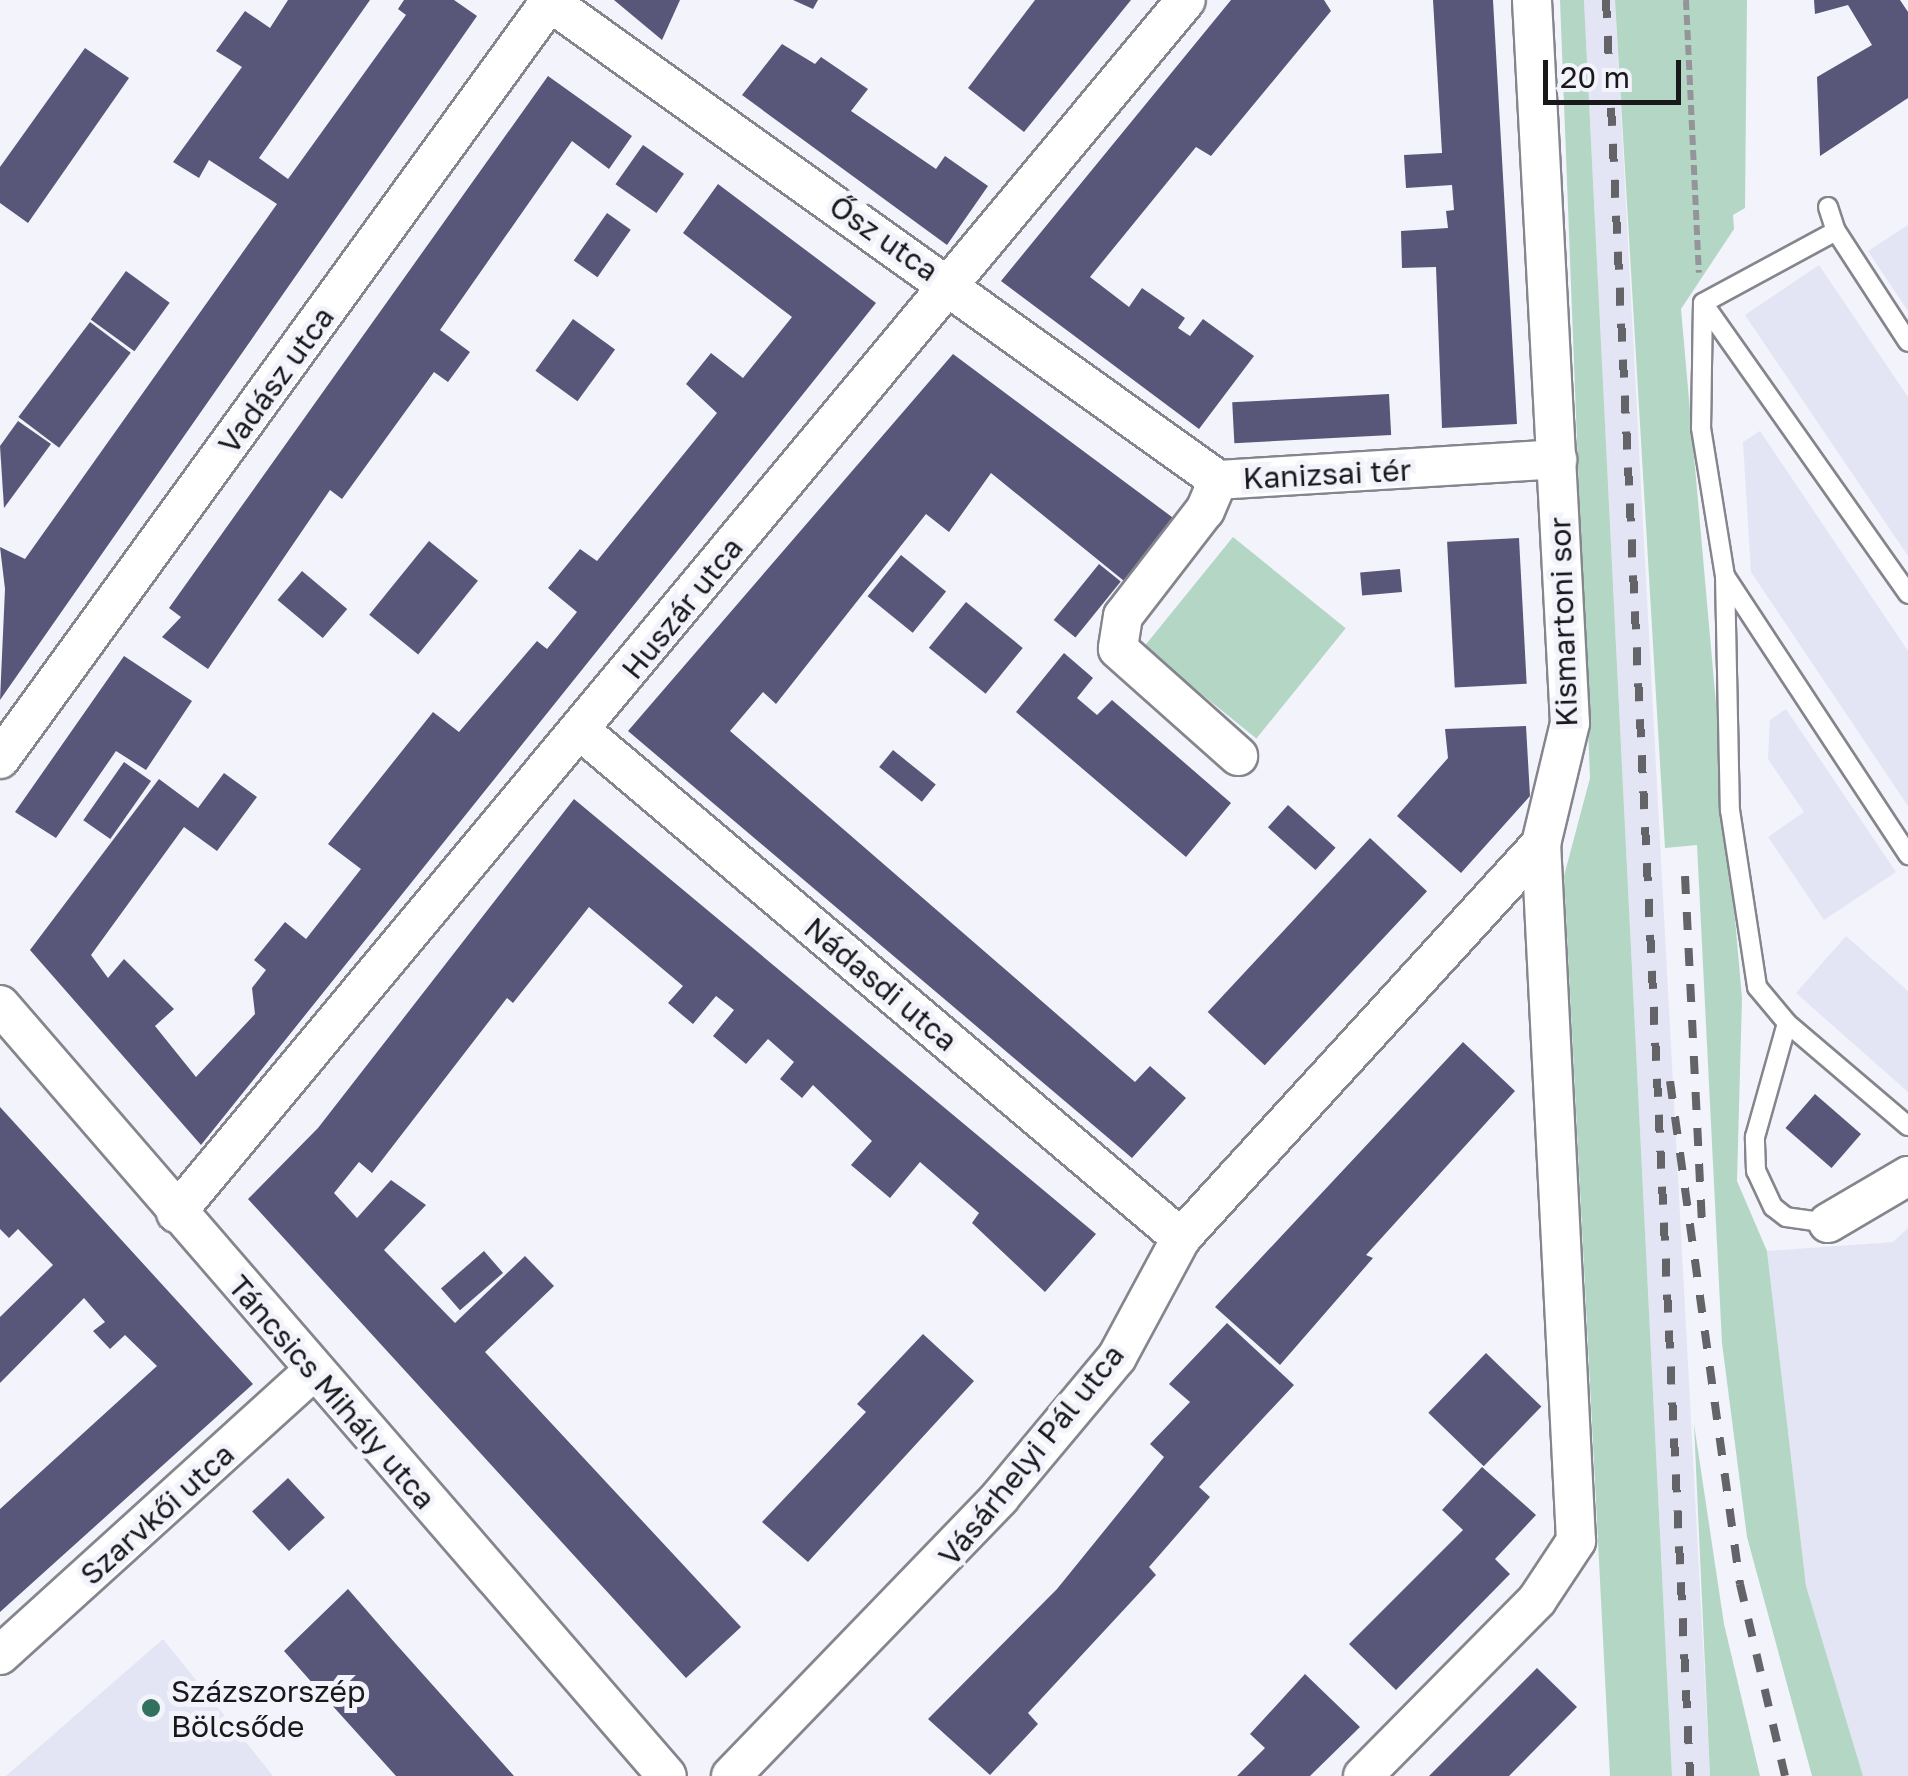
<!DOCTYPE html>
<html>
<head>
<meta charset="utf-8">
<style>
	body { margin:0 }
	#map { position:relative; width:1908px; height:1776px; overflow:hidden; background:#f3f3fb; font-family:"Golos Text",sans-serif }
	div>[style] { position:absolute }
	.built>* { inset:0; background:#e4e5f4 }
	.green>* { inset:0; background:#b4d6c4; transform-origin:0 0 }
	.building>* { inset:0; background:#585779; transform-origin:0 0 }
	.path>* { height:6px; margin-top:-3px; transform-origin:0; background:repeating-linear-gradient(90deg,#94949a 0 10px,transparent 0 15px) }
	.roads { filter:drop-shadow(2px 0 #85858d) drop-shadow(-2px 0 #85858d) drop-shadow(0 2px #85858d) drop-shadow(0 -2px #85858d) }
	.service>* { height:18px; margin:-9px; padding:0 9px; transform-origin:9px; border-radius:9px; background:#fff }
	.minor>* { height:38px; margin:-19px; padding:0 19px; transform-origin:19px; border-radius:19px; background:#fff }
	.rail>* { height:8px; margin-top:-4px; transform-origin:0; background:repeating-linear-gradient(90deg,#636368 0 18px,transparent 0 36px) }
	.dots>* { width:28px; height:28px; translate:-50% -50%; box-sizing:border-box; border:5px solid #f3f3fb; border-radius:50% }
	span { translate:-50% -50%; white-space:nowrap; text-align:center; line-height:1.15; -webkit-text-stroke:10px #f3f3fb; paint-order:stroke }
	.street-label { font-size:30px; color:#19191c }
	.poi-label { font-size:30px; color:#19191c }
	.left { translate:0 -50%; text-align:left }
	.scale { position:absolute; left:1543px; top:60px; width:138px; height:45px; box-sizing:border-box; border:5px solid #19191c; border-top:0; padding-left:12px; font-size:30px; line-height:35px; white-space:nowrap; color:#19191c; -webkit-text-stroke:8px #f3f3fb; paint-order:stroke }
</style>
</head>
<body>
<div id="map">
	<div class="built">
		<div style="clip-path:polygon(1584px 0,1615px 0,1710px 1776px,1672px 1776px)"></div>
		<div style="clip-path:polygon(1908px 225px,1908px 311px,1868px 251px)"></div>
		<div style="clip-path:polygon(1819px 265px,1908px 397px,1908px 556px,1745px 315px)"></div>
		<div style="clip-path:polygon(1760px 431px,1908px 651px,1908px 806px,1751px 572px,1743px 442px)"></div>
		<div style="clip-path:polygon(1786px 709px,1896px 872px,1824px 920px,1768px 837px,1804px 812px,1768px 759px,1770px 720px)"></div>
		<div style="clip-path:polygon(1846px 936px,1908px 991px,1908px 1092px,1796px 993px)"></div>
		<div style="clip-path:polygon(1908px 1228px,1908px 1776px,1863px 1776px,1806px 1586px,1767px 1251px,1893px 1242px)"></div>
		<div style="clip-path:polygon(163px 1639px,273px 1776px,6px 1776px)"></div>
	</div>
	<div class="green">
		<div style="clip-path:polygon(1560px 0,1584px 0,1672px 1776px,1610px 1776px,1564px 876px,1590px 778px)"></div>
		<div style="clip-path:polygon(1615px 0,1747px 0,1745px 208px,1733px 215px,1734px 229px,1681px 309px,1742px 998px,1737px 1181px,1767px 1251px,1806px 1586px,1863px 1776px,1812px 1776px,1747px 1537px,1722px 1343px,1697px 845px,1665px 848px)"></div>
		<div style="left:1233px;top:537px;width:145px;height:142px;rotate:39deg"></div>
		<div style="clip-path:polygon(1694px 1424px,1724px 1624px,1760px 1776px,1710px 1776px)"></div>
	</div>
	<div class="building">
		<div style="clip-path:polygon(288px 0,370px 0,259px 158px,288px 179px,406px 15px,398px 9px,404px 0,454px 0,477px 16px,0 700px,5px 589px,0 547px,25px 559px,277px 204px,209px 160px,199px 178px,173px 162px,242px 67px,216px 51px,245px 11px,270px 28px)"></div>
		<div style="clip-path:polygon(614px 0,680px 0,662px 40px)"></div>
		<div style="clip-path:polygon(793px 0,818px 0,813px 9px)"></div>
		<div style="clip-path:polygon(1035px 0,1131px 0,1024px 132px,968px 88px)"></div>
		<div style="clip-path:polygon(1231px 0,1324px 0,1331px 11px,1211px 156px,1196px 147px,1090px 277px,1129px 307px,1142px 288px,1185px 318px,1178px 328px,1190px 336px,1203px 319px,1254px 356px,1199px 429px,1001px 281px)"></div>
		<div style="clip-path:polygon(1433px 0,1493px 0,1517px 424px,1442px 428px,1436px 267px,1402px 268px,1401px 231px,1448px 228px,1446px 211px,1454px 210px,1452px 185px,1406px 188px,1404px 155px,1442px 153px)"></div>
		<div style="clip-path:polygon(1814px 0,1900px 0,1908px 12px,1908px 98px,1820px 156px,1817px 77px,1872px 45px,1848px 5px,1815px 14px)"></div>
		<div style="clip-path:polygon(782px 44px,815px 64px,821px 57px,868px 89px,851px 111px,936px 169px,945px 156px,988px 186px,947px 245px,742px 95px)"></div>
		<div style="clip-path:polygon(85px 48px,129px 78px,28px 223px,0 203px,0 167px)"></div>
		<div style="clip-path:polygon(548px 76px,632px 136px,609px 169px,572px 141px,440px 330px,470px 352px,448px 382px,434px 372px,342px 499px,330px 490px,208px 669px,162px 637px,181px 617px,169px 608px)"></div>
		<div style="left:643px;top:145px;width:50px;height:48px;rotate:35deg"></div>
		<div style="clip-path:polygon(718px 184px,876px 303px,201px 1145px,30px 950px,159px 779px,198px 808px,224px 773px,257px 797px,217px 851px,184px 827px,91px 955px,108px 978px,124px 959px,174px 1009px,155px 1026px,196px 1077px,255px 1014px,252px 988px,266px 970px,254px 960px,285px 922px,306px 939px,361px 869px,328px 844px,433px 712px,459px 732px,537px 641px,547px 649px,577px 612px,548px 588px,580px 549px,597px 561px,717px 413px,686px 384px,711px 353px,743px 378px,792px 317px,683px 233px)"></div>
		<div style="left:607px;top:213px;width:29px;height:58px;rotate:35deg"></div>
		<div style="left:126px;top:271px;width:54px;height:60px;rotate:36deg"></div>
		<div style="left:573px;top:319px;width:52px;height:64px;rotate:36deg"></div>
		<div style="left:90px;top:322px;width:51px;height:119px;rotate:37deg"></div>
		<div style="clip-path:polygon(953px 354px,1180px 523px,1129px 585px,991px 473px,949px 532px,926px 514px,776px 704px,763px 692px,730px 731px,1135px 1082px,1150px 1066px,1186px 1098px,1132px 1158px,628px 731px)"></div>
		<div style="left:1389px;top:394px;width:41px;height:157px;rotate:87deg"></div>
		<div style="clip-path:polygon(18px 421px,51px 444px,4px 508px,0 446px)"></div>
		<div style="left:1519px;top:538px;width:146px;height:72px;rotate:87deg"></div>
		<div style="left:429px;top:541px;width:63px;height:95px;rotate:39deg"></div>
		<div style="left:901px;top:555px;width:58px;height:53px;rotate:39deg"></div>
		<div style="left:1099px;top:564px;width:28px;height:72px;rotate:39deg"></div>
		<div style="left:1400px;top:569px;width:23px;height:40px;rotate:85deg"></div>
		<div style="left:302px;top:571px;width:59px;height:38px;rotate:40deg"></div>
		<div style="left:966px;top:602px;width:73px;height:59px;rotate:39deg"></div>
		<div style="clip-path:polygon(1064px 653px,1093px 678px,1077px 698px,1097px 715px,1112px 700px,1231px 803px,1186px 857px,1016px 712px)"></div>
		<div style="clip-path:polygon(124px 656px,192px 701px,146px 770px,116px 751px,56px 838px,15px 812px)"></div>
		<div style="clip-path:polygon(1526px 726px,1530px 796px,1461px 873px,1397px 816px,1448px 758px,1445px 729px)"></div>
		<div style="left:893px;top:750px;width:55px;height:22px;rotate:39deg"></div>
		<div style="left:124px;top:762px;width:33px;height:71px;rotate:35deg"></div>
		<div style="clip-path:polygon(574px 799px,1096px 1234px,1045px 1292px,972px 1223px,979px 1213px,920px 1162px,890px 1198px,851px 1165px,872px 1141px,813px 1085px,802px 1098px,780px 1079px,794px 1062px,768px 1039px,746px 1064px,713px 1036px,734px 1010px,716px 996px,693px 1024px,668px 1003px,683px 986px,589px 907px,513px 1003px,507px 998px,372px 1173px,359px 1162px,334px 1193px,357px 1218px,391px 1180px,426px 1205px,384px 1250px,455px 1323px,525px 1256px,554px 1286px,485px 1352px,741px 1627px,686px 1678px,248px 1199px,318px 1128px)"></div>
		<div style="left:1288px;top:805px;width:64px;height:30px;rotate:42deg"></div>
		<div style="left:1370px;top:838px;width:78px;height:238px;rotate:43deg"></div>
		<div style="clip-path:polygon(1463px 1042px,1515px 1091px,1366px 1255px,1373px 1258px,1280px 1365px,1215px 1307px)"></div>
		<div style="left:1815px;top:1094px;width:61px;height:45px;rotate:41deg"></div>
		<div style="clip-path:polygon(0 1107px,253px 1384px,0 1612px,0 1509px,157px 1366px,125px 1335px,110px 1349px,93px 1331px,105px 1322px,84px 1298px,0 1383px,0 1317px,53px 1265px,18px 1229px,9px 1238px,0 1229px)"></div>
		<div style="left:484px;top:1251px;width:29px;height:57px;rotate:49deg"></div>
		<div style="clip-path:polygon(1227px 1323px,1294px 1385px,1199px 1487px,1210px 1497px,1149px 1567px,1156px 1575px,1028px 1713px,1038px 1724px,990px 1775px,928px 1719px,1057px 1589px,1164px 1457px,1150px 1444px,1190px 1402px,1169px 1384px)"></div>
		<div style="clip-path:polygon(923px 1334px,974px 1381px,808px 1562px,762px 1522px,866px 1412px,857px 1404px)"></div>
		<div style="left:1486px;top:1353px;width:77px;height:83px;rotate:44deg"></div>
		<div style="clip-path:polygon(1482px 1467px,1536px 1515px,1495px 1559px,1510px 1574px,1396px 1690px,1349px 1644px,1463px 1530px,1442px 1510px)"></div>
		<div style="left:288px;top:1478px;width:54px;height:49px;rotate:47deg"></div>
		<div style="clip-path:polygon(348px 1589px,395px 1643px,514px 1776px,396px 1776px,330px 1703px,284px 1651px)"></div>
		<div style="clip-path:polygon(1537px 1668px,1577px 1707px,1509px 1776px,1429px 1776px)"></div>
		<div style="clip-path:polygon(1305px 1674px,1360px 1727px,1310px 1776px,1237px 1776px,1265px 1748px,1250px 1734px)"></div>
	</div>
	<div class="path">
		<div style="left:1686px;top:0;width:273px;rotate:87.3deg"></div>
	</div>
	<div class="roads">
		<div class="service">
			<div style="left:1828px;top:207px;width:25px;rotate:72deg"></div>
			<div style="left:1836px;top:231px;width:132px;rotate:57deg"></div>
			<div style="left:1703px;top:303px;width:125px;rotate:90.9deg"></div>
			<div style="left:1701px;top:428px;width:150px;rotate:80.8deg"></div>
			<div style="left:1725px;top:576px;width:234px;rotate:88.8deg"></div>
			<div style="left:1730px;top:810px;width:179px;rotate:81.3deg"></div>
			<div style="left:1757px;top:987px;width:47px;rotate:50.2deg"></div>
			<div style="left:1703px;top:303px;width:356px;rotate:54.8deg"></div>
			<div style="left:1703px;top:303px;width:151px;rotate:-28.4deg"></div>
			<div style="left:1725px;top:576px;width:334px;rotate:56.7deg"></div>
			<div style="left:1828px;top:1223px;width:42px;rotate:-171.9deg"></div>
			<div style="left:1786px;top:1217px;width:16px;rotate:-142deg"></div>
			<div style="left:1773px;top:1207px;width:40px;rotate:-115deg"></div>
			<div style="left:1756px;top:1171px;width:34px;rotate:-92deg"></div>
			<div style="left:1755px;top:1137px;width:118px;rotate:-74.3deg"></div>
			<div style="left:1787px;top:1023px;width:159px;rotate:40.4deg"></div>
		</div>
		<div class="minor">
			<div style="left:547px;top:0;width:825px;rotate:35.58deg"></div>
			<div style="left:1218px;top:480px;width:33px;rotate:113deg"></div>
			<div style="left:1205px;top:510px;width:134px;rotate:127.7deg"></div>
			<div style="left:1123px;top:616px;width:33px;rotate:99deg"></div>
			<div style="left:1118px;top:649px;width:161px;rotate:41.7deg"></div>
			<div style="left:1218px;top:480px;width:340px;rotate:-3.5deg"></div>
			<div style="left:581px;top:731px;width:786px;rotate:40.2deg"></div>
			<div style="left:0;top:759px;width:938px;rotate:-54.02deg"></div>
			<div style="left:0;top:1005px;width:1019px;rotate:49.14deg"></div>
			<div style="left:176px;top:1213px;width:1578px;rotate:-50.22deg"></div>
			<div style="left:1828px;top:1223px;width:93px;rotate:-30.4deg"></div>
			<div style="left:0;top:1655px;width:423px;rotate:-42.2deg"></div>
			<div style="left:731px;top:1776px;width:388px;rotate:-46deg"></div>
			<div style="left:1000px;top:1497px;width:182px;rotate:-50.1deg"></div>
			<div style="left:1117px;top:1357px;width:135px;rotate:-61.7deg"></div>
			<div style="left:1181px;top:1238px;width:534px;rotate:-47.58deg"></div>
			<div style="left:1363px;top:1776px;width:247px;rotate:-45.3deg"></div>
			<div style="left:1537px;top:1600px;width:71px;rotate:-56.5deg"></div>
			<div style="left:1576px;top:1541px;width:698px;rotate:-92.87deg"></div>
			<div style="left:1541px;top:844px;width:124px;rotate:-76.5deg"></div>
			<div style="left:1570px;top:723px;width:724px;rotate:-93.01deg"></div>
		</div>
	</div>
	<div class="rail">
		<div style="left:1606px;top:0;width:1778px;rotate:87.29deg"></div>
		<div style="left:1685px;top:876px;width:348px;rotate:87.2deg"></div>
		<div style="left:1670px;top:1081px;width:508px;rotate:82.08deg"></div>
		<div style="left:1740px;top:1584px;width:197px;rotate:76.8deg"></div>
	</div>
	<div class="dots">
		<div style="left:151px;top:1708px;background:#32715e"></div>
	</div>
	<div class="street-label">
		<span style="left:884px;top:238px;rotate:35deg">Ősz utca</span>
		<span style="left:276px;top:380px;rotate:-54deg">Vadász utca</span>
		<span style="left:1327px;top:474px;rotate:-3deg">Kanizsai tér</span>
		<span style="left:682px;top:608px;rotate:-51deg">Huszár utca</span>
		<span style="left:1563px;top:622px;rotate:-92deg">Kismartoni sor</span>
		<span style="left:881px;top:984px;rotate:40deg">Nádasdi utca</span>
		<span style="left:332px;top:1392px;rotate:49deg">Táncsics Mihály utca</span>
		<span style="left:1031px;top:1455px;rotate:-51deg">Vásárhelyi Pál utca</span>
		<span style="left:157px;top:1514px;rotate:-42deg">Szarvkői utca</span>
	</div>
	<div class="poi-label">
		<span class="left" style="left:171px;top:1708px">Százszorszép<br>Bölcsőde</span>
	</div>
	<div class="scale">20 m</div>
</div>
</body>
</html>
